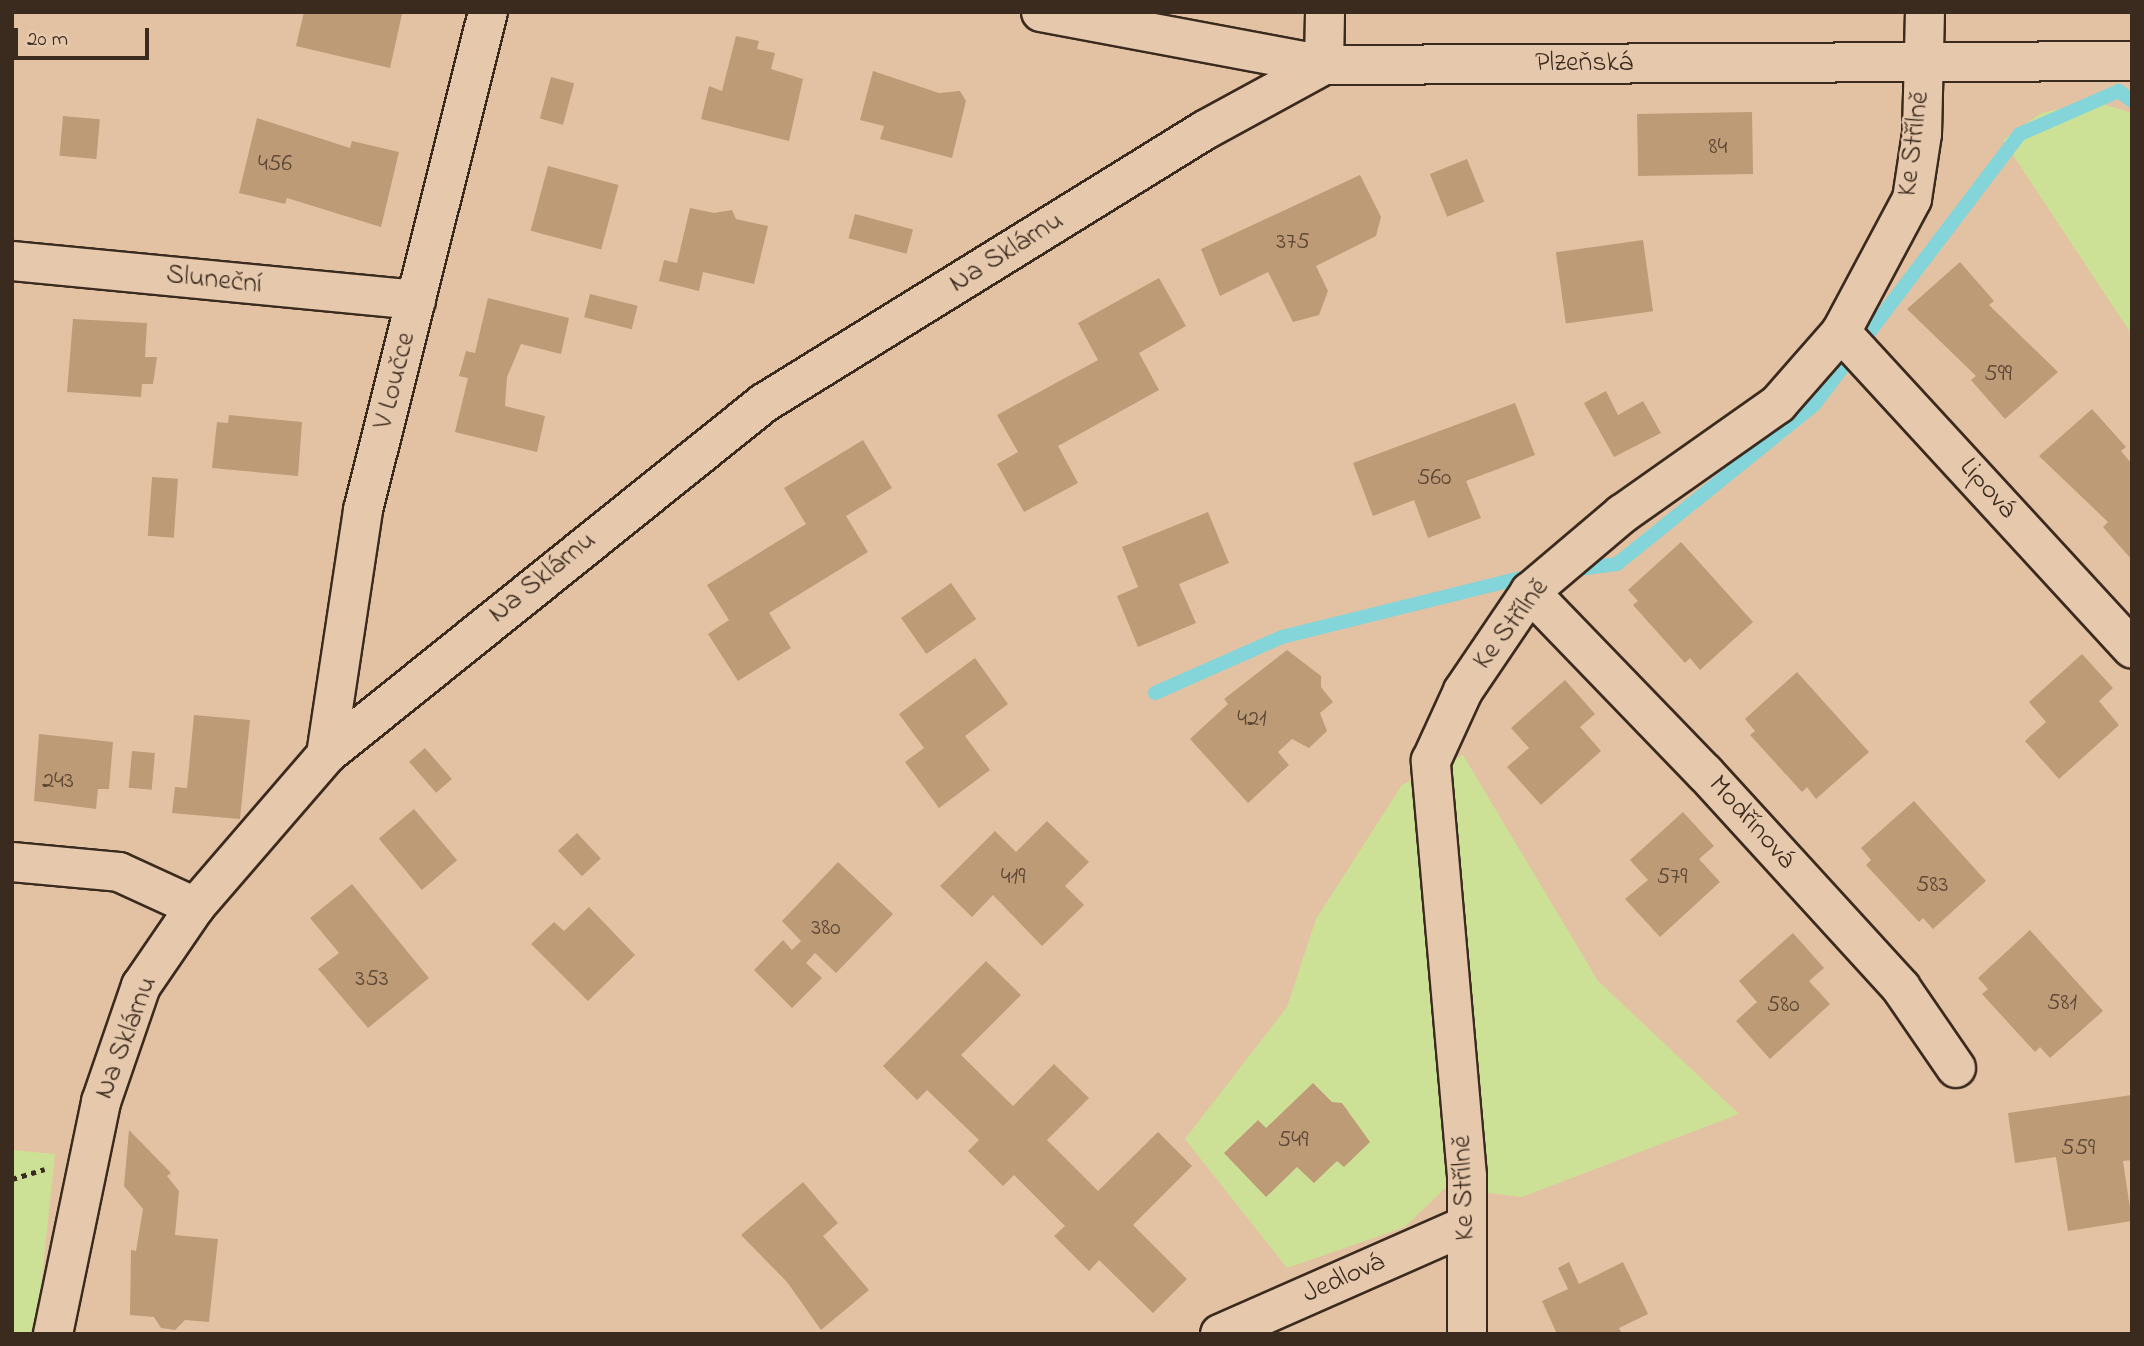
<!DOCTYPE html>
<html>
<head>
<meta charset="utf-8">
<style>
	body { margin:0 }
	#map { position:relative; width:2144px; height:1346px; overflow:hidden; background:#e2c2a2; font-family:"Indie Flower",sans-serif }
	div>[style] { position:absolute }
	.green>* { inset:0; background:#cde196 }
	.stream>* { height:14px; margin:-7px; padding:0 7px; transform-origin:7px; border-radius:7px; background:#84d5da }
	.building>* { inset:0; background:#be9b77; transform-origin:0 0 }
	.path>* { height:4.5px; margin-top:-2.25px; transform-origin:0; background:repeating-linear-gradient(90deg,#3b2a1e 0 5px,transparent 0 10px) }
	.roads { filter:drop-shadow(2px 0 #3b2a1e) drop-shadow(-2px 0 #3b2a1e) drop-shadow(0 2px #3b2a1e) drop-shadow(0 -2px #3b2a1e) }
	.minor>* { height:38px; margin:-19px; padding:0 19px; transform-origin:19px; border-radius:19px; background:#e6c9ad }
	.secondary>* { height:38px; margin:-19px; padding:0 19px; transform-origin:19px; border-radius:19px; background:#e6c9ad }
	span { translate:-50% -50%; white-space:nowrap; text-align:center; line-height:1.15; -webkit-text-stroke:5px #e6c9ad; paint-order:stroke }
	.number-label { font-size:24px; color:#5c4634 }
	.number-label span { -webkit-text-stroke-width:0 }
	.street-label { font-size:28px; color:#3b2a1e }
	.frame { position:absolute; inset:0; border:14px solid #3b2a1e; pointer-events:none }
	.scale { position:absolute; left:14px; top:28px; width:135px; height:32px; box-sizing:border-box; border:4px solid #3b2a1e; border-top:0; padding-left:9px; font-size:21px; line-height:24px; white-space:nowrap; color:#3b2a1e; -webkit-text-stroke:5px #e6c9ad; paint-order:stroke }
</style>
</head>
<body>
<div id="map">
	<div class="green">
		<div style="clip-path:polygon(2096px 102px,2132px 113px,2132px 335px,2003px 140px,2041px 113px)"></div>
		<div style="clip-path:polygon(1463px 755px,1598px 981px,1739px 1114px,1522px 1197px,1445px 1188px,1405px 1227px,1287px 1268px,1185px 1139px,1287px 1007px,1316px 919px,1402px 785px)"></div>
		<div style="clip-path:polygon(12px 1150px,55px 1154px,36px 1334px,12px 1334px)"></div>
	</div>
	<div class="stream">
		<div style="left:1571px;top:570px;width:46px;rotate:-7.4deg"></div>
		<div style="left:1617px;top:564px;width:253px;rotate:-38.9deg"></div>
		<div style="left:1814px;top:405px;width:340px;rotate:-52.8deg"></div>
		<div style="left:2020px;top:134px;width:108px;rotate:-23.5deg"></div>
		<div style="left:2119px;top:91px;width:16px;rotate:38deg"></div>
		<div style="left:1155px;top:693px;width:139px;rotate:-23.8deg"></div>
		<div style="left:1282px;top:637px;width:263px;rotate:-13.9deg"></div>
	</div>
	<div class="building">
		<div style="clip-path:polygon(304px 12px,402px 14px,390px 68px,296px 46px)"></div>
		<div style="clip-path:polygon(736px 36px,759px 41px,757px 49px,775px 53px,771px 69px,803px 79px,789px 141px,701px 119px,709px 86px,722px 91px)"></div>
		<div style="clip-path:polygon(873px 71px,939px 93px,960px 91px,966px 101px,952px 158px,880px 139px,884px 126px,860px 120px)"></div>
		<div style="left:551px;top:77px;width:24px;height:43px;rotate:15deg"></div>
		<div style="left:1752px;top:112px;width:62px;height:115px;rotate:89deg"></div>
		<div style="left:63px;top:116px;width:37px;height:40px;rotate:5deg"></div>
		<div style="clip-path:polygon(257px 118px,350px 148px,352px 141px,399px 152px,381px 227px,287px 198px,285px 204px,239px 193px)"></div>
		<div style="left:1467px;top:159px;width:46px;height:40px;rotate:68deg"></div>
		<div style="left:548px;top:166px;width:73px;height:67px;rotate:15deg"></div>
		<div style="clip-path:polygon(1360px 175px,1381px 217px,1376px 236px,1316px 266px,1328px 291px,1319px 315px,1293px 322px,1268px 272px,1220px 296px,1201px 249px)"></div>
		<div style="clip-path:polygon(690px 208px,714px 213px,732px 210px,736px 219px,768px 226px,754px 284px,703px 272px,699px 291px,659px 281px,664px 260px,677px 263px)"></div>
		<div style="left:855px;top:214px;width:60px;height:25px;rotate:15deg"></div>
		<div style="left:1643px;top:240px;width:72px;height:88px;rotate:82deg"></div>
		<div style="clip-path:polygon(1960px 262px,1994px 301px,1989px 305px,2058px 372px,2005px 419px,1971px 380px,1976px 376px,1907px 309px)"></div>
		<div style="clip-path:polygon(1159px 278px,1186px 326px,1139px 353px,1159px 390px,1058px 446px,1078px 483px,1024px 512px,997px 464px,1018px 452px,997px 415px,1098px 360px,1078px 323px)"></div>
		<div style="left:590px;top:294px;width:49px;height:24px;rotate:14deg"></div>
		<div style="clip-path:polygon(488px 298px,569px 318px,561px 354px,521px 344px,507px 377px,505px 406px,545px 416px,537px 452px,455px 432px,468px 378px,459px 376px,466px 351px,475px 353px)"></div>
		<div style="clip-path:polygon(73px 319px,147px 323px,145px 357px,157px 357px,153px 384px,142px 384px,141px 397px,67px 392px)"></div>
		<div style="clip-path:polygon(1606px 391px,1618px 415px,1643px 401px,1661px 433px,1614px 457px,1584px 403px)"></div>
		<div style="clip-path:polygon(1515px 403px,1535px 455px,1466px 481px,1481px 518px,1428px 538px,1414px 500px,1373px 516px,1353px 463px)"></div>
		<div style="clip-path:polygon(2092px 409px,2126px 447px,2121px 451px,2132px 464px,2132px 560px,2103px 527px,2108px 522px,2039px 456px)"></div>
		<div style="clip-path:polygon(229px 415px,302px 422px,298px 476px,212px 468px,217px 422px,228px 423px)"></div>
		<div style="clip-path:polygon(863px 440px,892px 488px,846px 516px,868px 552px,769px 613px,791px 648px,738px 681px,708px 634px,729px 620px,707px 585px,806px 524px,784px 488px)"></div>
		<div style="left:152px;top:477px;width:26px;height:59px;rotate:4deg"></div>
		<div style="clip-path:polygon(1208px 512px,1229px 563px,1179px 584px,1196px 623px,1138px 647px,1117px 596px,1138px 587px,1122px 547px)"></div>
		<div style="clip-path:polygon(1681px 542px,1753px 622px,1700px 670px,1690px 658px,1685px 663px,1633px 605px,1638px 601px,1628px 590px)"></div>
		<div style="left:951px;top:583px;width:44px;height:61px;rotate:55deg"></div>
		<div style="clip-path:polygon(1287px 650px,1321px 676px,1321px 687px,1333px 702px,1320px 713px,1327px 731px,1309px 748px,1292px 739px,1278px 752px,1289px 765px,1248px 803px,1190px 739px,1228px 704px,1224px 699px)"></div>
		<div style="clip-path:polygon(2082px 654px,2113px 688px,2099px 701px,2119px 725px,2059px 779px,2025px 741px,2046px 722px,2029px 702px)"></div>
		<div style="clip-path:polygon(975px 658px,1008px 704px,965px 736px,990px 770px,939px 808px,905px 762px,924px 748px,899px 714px)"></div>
		<div style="clip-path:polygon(1797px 672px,1869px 752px,1816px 799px,1807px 787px,1802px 792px,1750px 735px,1755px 731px,1745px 719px)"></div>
		<div style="clip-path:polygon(1565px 680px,1595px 714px,1580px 727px,1601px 751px,1541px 805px,1507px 767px,1529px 748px,1511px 728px)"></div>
		<div style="clip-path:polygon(194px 715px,250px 720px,240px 819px,172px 813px,175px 787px,187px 788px)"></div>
		<div style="clip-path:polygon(39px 734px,113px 742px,109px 789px,98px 789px,96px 809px,34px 801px)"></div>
		<div style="left:425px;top:748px;width:41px;height:21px;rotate:49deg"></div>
		<div style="left:132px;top:751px;width:23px;height:37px;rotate:5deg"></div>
		<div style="clip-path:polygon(1914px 801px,1986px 881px,1933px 929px,1923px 918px,1919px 922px,1866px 865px,1871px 860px,1861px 848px)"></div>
		<div style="left:414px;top:809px;width:67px;height:46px;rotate:50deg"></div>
		<div style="clip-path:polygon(1683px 812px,1714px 846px,1699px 859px,1720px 882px,1660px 937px,1625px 899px,1648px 880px,1630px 860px)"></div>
		<div style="clip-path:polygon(1047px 821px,1089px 862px,1065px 886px,1084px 905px,1042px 946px,993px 895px,972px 917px,940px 886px,995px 831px,1016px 852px)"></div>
		<div style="left:577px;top:833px;width:35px;height:26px;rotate:47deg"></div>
		<div style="clip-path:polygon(838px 862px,893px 914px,836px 973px,815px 953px,806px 963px,822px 978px,792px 1008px,754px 970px,783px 940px,792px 950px,801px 941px,782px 921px)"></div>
		<div style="clip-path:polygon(352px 884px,429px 978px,368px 1028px,318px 969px,339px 953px,310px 918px)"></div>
		<div style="clip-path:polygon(589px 907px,635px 955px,588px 1001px,531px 944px,554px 922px,564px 931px)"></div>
		<div style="clip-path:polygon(2030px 930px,2103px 1011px,2050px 1058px,2040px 1047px,2035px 1052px,1982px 994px,1988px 989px,1978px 978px)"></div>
		<div style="clip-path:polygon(1793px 933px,1824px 968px,1809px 981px,1830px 1004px,1770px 1059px,1736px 1021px,1757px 1002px,1739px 981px)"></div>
		<div style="clip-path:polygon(986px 961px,1021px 995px,961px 1055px,1013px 1106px,1054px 1064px,1089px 1098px,1047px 1140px,1098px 1191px,1158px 1132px,1192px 1166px,1133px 1225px,1187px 1279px,1153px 1313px,1099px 1260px,1089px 1271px,1054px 1236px,1065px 1226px,1014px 1175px,1003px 1186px,968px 1151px,979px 1140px,927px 1090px,917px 1100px,883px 1066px)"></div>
		<div style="clip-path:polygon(1313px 1083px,1332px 1102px,1342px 1103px,1370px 1142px,1344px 1167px,1337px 1161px,1314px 1183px,1297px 1167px,1266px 1197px,1224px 1153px,1258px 1120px,1266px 1128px)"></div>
		<div style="clip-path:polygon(2132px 1095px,2132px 1160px,2123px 1161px,2132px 1221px,2068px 1231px,2056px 1157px,2015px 1163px,2008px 1113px)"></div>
		<div style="clip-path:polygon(129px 1130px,171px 1173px,167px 1176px,179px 1191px,175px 1235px,218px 1239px,209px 1322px,185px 1320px,175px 1330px,161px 1328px,154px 1317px,130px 1315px,131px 1250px,136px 1251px,143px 1209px,124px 1186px)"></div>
		<div style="clip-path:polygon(803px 1182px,838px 1223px,823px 1236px,869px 1290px,821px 1330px,787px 1282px,741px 1235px)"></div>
		<div style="clip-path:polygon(1569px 1262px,1579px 1284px,1623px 1262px,1648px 1314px,1619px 1328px,1622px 1334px,1557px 1334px,1542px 1301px,1568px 1289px,1558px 1268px)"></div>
	</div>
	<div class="path">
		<div style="left:12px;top:1179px;width:34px;rotate:-17deg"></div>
	</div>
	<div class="roads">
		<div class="minor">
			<div style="left:12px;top:261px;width:406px;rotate:5.5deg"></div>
			<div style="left:1841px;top:332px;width:430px;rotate:47.4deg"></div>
			<div style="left:1530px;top:592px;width:252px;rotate:46deg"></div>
			<div style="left:1705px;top:773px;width:291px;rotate:47.6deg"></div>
			<div style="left:1901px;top:988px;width:97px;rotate:55.5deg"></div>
			<div style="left:326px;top:755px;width:248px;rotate:-81.4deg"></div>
			<div style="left:363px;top:510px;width:513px;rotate:-75.91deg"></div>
			<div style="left:12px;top:862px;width:107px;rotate:5.3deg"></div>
			<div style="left:119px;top:872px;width:84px;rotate:24.7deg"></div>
			<div style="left:53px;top:1334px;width:237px;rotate:-78.3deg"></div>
			<div style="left:101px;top:1102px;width:123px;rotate:-71deg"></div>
			<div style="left:141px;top:986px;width:96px;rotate:-55.6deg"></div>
			<div style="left:195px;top:907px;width:201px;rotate:-49.2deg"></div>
			<div style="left:326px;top:755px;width:562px;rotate:-38.79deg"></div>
			<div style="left:764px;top:403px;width:519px;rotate:-31.76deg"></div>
			<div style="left:1205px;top:130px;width:136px;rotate:-28.6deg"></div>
			<div style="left:1324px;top:65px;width:53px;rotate:-88.9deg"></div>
			<div style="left:1220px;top:1334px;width:270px;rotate:-23.8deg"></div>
			<div style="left:1467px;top:1334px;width:158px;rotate:-90deg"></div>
			<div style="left:1467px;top:1176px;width:417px;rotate:-95deg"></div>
			<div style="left:1431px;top:761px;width:77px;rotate:-65.4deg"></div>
			<div style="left:1463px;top:691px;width:120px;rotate:-55.9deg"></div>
			<div style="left:1530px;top:592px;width:121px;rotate:-40.3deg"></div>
			<div style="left:1622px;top:514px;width:191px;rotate:-35.2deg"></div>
			<div style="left:1778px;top:404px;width:96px;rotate:-48.8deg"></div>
			<div style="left:1841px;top:332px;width:151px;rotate:-61.9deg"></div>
			<div style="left:1912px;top:199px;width:66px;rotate:-81.3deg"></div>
			<div style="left:1922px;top:134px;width:122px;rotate:-88.6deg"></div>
		</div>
		<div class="secondary">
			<div style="left:1041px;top:12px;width:288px;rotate:10.6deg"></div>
			<div style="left:1324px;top:65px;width:808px;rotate:-0.28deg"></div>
		</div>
	</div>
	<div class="number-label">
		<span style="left:1718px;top:148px">84</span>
		<span style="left:275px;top:165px">456</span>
		<span style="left:1293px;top:243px">375</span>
		<span style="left:1998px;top:375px">599</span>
		<span style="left:1434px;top:479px">560</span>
		<span style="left:1252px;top:720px">421</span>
		<span style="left:58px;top:782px">243</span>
		<span style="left:1013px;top:878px">419</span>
		<span style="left:1672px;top:878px">579</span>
		<span style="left:1932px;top:886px">583</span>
		<span style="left:826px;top:929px">380</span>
		<span style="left:372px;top:980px">353</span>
		<span style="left:2062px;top:1004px">581</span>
		<span style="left:1783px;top:1006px">580</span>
		<span style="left:1293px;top:1141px">549</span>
		<span style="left:2078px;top:1149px">559</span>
	</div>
	<div class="street-label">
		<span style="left:1584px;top:64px">Plzeňská</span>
		<span style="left:1915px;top:144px;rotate:-83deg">Ke Střílně</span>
		<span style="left:1007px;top:253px;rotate:-32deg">Na Sklárnu</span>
		<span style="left:214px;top:281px;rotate:6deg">Sluneční</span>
		<span style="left:396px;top:381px;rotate:-76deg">V Loučce</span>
		<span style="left:1987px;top:489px;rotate:48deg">Lipová</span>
		<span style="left:543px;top:578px;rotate:-39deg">Na Sklárnu</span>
		<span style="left:1512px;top:625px;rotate:-53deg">Ke Střílně</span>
		<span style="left:1751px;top:823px;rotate:48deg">Modřínová</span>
		<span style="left:127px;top:1038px;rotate:-69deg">Na Sklárnu</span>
		<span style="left:1465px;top:1188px;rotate:-92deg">Ke Střílně</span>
		<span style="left:1344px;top:1279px;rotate:-24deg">Jedlová</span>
	</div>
	<div class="frame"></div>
	<div class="scale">20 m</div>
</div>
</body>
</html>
